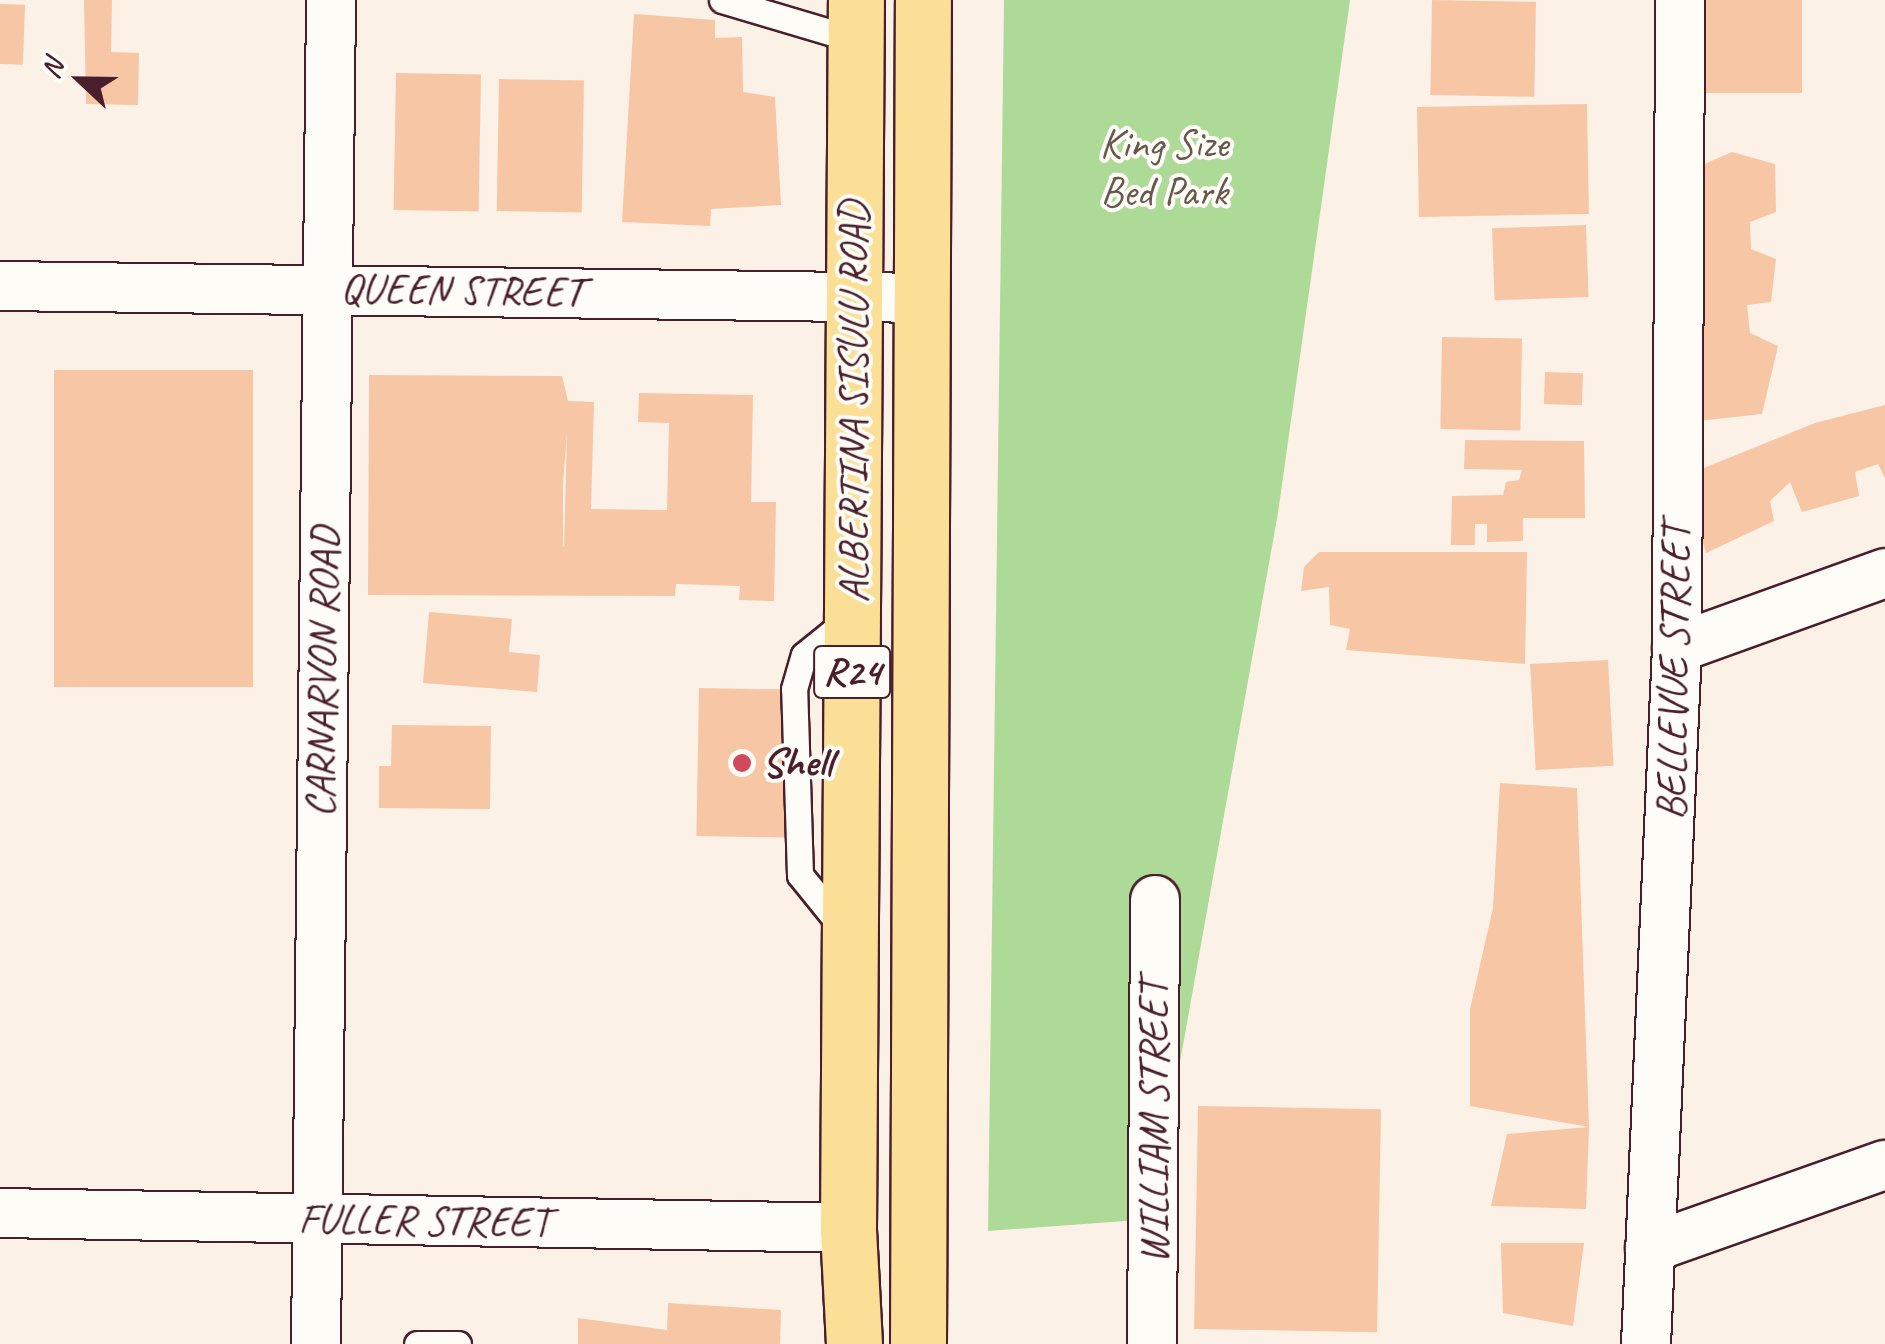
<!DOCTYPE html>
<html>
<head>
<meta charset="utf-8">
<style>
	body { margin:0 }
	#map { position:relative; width:1885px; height:1344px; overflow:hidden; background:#fcf1e7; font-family:Caveat,sans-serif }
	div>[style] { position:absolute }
	.green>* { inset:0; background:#aeda98 }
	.building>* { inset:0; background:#f6c6a5; transform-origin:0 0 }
	.roads { filter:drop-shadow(2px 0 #4a1f2b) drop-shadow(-2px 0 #4a1f2b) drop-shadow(0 2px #4a1f2b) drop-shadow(0 -2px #4a1f2b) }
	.lane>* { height:25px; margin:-12.5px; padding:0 12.5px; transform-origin:12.5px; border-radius:12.5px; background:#fdfcf7 }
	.street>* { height:48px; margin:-24px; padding:0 24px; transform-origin:24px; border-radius:24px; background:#fdfcf7 }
	.primary>* { height:55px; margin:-27.5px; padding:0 27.5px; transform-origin:27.5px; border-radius:27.5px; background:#fbdf96 }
	.dots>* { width:28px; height:28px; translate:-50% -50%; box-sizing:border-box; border:5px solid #fdfcf7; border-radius:50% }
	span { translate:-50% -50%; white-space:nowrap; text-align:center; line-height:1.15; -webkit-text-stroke:8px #fdfcf7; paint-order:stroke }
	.shield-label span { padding:2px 8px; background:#fdfcf7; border:2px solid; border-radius:8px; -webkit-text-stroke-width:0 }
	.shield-label { font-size:40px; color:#4a1f2b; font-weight:700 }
	.park-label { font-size:42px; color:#68574c }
	.street-label { font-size:42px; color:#4a1f2b }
	.poi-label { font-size:42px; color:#4a1f2b; font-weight:700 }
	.left { translate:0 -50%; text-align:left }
	.north { position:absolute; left:30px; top:30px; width:100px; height:100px; -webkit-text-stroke:8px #fdfcf7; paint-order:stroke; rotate:292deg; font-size:28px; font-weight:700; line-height:40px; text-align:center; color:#4a1f2b }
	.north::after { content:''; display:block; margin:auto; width:35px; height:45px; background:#4a1f2b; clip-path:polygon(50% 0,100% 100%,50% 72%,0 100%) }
</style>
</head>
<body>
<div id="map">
	<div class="green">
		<div style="clip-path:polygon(1004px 0,1350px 0,1278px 513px,1152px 1219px,988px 1231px)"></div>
	</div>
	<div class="building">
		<div style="clip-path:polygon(84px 0,112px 0,111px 52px,139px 53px,138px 105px,86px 104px)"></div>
		<div style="left:1432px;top:0;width:104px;height:95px;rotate:1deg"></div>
		<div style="left:1700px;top:0;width:102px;height:93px"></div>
		<div style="left:0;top:4px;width:25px;height:60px;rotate:2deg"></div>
		<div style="clip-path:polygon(634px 14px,715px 20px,715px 38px,742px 37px,743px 92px,775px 97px,781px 205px,711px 209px,710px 226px,622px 222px)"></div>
		<div style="left:396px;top:73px;width:85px;height:137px;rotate:1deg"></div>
		<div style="left:499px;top:79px;width:85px;height:132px;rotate:1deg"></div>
		<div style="left:1587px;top:104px;width:110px;height:170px;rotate:89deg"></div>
		<div style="clip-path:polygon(1732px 152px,1775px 164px,1776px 212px,1750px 222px,1751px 249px,1776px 259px,1771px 302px,1747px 305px,1750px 333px,1778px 346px,1762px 414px,1698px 421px,1702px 165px)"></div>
		<div style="left:1586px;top:225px;width:72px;height:94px;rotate:88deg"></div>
		<div style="left:1442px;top:337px;width:80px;height:92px;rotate:1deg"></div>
		<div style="left:54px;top:370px;width:199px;height:317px"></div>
		<div style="left:1545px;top:372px;width:38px;height:32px;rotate:2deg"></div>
		<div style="clip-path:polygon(evenodd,369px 375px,562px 376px,568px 401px,594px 402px,591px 509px,667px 510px,669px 423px,638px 422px,639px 393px,753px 395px,751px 502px,776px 502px,774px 601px,739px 600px,740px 586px,676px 584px,675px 596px,368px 595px,369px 375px,567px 433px,564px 547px,563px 547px,563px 483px,567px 433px)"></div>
		<div style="clip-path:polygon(1885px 405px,1885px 478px,1878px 464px,1855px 472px,1859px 496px,1802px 512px,1790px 482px,1770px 501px,1774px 521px,1706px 553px,1684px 476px,1815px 423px)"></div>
		<div style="clip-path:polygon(1465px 440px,1584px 441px,1585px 518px,1523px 518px,1523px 541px,1487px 542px,1487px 524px,1475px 524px,1475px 545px,1451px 545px,1452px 496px,1503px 495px,1506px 482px,1519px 480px,1522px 470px,1464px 469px)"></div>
		<div style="clip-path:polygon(1319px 552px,1527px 552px,1525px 664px,1346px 650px,1350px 629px,1330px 625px,1329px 587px,1301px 591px,1304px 567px)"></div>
		<div style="clip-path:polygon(429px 612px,512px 619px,509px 652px,540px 655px,537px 692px,423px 683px)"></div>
		<div style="left:1608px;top:660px;width:106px;height:78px;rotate:87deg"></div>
		<div style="left:699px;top:688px;width:91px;height:148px;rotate:1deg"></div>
		<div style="clip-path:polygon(392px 725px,491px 726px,490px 809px,379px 808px,379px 766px,391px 766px)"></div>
		<div style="clip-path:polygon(1500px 783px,1577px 788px,1589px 1127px,1470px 1106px,1470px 1009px,1493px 908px)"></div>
		<div style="left:1198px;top:1106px;width:183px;height:223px;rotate:1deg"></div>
		<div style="clip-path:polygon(1589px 1127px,1586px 1209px,1491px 1206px,1507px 1134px)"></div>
		<div style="clip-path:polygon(1501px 1243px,1584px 1243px,1573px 1326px,1503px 1313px)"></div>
		<div style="clip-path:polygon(668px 1303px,781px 1310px,780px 1344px,578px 1344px,578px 1318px,667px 1330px)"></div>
	</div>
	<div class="roads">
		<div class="lane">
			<div style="left:722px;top:0;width:140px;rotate:16.6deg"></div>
			<div style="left:843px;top:928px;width:68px;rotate:-129.1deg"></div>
			<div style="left:800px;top:875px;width:186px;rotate:-91.8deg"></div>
			<div style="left:794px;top:689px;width:35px;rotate:-74deg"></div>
			<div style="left:804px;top:655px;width:59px;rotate:-38.8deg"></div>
			<div style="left:417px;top:1344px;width:41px"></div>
		</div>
		<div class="street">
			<div style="left:0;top:286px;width:923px;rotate:0.74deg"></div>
			<div style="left:1677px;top:648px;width:221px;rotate:-19.8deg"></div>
			<div style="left:0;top:1213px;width:848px;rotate:1.01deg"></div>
			<div style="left:1650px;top:1248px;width:249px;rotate:-19.5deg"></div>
			<div style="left:316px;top:1344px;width:1344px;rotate:-89.36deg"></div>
			<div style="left:1152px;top:1344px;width:444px;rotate:-89.6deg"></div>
			<div style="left:1646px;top:1344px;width:697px;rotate:-87.45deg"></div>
			<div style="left:1677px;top:648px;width:648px;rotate:-89.73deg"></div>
		</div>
		<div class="primary">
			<div style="left:854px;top:1344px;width:116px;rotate:-93deg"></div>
			<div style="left:848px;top:1228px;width:1228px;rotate:-89.63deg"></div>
			<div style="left:918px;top:1344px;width:1344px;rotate:-89.79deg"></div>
		</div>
	</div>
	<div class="dots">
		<div style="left:742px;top:763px;background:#d1495b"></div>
	</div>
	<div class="shield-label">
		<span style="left:852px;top:672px">R24</span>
	</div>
	<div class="park-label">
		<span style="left:1164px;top:168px">King Size<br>Bed Park</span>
	</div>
	<div class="street-label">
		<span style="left:462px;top:291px;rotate:1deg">QUEEN STREET</span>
		<span style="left:854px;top:402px;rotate:-90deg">ALBERTINA SISULU ROAD</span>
		<span style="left:323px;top:672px;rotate:-89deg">CARNARVON ROAD</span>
		<span style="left:1674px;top:672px;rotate:-89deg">BELLEVUE STREET</span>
		<span style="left:1154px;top:1122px;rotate:-90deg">WILLIAM STREET</span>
		<span style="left:424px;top:1221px;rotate:1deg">FULLER STREET</span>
	</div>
	<div class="poi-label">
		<span class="left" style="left:762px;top:763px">Shell</span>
	</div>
	<div class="north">N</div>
</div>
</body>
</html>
